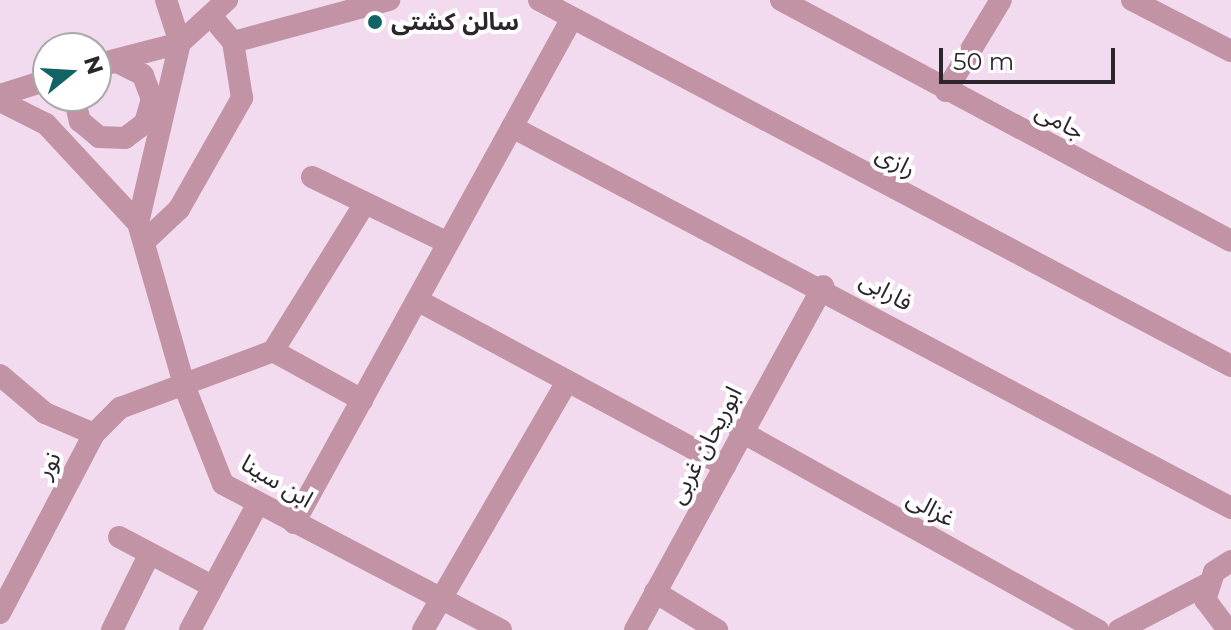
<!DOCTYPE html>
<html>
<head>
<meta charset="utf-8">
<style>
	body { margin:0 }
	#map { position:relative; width:1231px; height:630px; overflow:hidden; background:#f2dbef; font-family:Montserrat,"Noto Sans Arabic",sans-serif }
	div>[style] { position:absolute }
	.minor>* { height:22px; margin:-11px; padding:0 11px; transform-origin:11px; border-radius:11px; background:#c293a4 }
	.tertiary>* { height:22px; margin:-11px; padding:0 11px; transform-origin:11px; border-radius:11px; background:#c293a4 }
	.dots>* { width:22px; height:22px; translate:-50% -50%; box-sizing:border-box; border:4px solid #fff; border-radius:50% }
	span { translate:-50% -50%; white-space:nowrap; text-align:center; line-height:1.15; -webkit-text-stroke:8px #fff; paint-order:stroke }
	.poi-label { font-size:24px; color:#2d252c; font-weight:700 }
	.left { translate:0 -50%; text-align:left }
	.street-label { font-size:24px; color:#2d252c }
	.north { position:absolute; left:32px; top:32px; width:80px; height:80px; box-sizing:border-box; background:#fff; border:2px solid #aba8ab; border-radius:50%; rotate:72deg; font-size:22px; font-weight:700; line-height:32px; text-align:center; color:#2d252c }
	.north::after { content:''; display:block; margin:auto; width:28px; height:36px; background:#126364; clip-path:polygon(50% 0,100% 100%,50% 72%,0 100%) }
	.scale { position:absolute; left:939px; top:48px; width:176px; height:36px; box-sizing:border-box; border:4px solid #2d252c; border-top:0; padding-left:10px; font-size:24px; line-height:28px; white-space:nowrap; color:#2d252c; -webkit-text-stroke:6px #fff; paint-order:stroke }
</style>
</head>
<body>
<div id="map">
	<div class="minor">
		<div style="left:539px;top:0;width:783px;rotate:27.87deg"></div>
		<div style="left:781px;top:0;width:510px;rotate:28.17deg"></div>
		<div style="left:1132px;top:0;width:111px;rotate:27.3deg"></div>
		<div style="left:233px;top:42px;width:162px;rotate:-15.1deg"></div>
		<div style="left:111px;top:61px;width:71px;rotate:-14.6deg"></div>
		<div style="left:180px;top:43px;width:64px;rotate:-42.5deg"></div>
		<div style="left:946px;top:91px;width:106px;rotate:-58.9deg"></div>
		<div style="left:0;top:95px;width:50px;rotate:-17.4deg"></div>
		<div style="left:74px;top:96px;width:26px;rotate:77deg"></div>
		<div style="left:80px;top:121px;width:25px;rotate:40deg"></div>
		<div style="left:99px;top:137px;width:26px;rotate:2deg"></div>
		<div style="left:125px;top:138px;width:25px;rotate:-37deg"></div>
		<div style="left:145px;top:123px;width:25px;rotate:-74deg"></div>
		<div style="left:152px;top:99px;width:26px;rotate:-111deg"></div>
		<div style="left:143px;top:75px;width:29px;rotate:-153deg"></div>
		<div style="left:117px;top:62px;width:21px;rotate:172deg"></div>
		<div style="left:0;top:101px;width:51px;rotate:26.6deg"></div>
		<div style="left:46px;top:124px;width:135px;rotate:47.1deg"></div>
		<div style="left:138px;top:223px;width:168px;rotate:74.1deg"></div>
		<div style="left:184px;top:385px;width:106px;rotate:68.5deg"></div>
		<div style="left:223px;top:484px;width:314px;rotate:27.7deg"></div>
		<div style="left:512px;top:127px;width:814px;rotate:27.92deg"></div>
		<div style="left:312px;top:177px;width:151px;rotate:25.9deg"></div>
		<div style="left:138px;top:223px;width:185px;rotate:-76.9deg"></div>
		<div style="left:180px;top:43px;width:45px;rotate:-108deg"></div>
		<div style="left:144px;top:242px;width:48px;rotate:-43.3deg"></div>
		<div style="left:179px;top:209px;width:128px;rotate:-60.4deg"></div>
		<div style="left:242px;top:98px;width:57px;rotate:-99.1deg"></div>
		<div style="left:233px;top:42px;width:34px;rotate:-130deg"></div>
		<div style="left:417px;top:300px;width:350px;rotate:28.3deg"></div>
		<div style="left:273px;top:351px;width:174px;rotate:-58.1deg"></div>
		<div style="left:0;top:375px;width:59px;rotate:40.2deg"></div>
		<div style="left:45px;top:413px;width:53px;rotate:23.2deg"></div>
		<div style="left:740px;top:431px;width:410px;rotate:29.1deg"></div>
		<div style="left:294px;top:523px;width:574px;rotate:-61.16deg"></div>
		<div style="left:119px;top:537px;width:105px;rotate:27.8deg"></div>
		<div style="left:655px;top:592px;width:73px;rotate:31.5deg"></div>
		<div style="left:0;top:613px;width:202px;rotate:-62.3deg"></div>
		<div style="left:94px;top:434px;width:37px;rotate:-45deg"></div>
		<div style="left:120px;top:408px;width:163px;rotate:-20.4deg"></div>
		<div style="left:273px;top:351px;width:102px;rotate:28.8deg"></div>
		<div style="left:112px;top:630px;width:84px;rotate:-63.7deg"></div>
		<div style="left:190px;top:630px;width:144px;rotate:-61.8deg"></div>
		<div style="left:423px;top:630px;width:287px;rotate:-59.9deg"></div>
		<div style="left:635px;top:630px;width:392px;rotate:-61.3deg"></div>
	</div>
	<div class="tertiary">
		<div style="left:1119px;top:630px;width:99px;rotate:-27.6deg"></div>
		<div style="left:1228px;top:630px;width:38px;rotate:-127deg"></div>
		<div style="left:1205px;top:600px;width:29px;rotate:-72deg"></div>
		<div style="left:1214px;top:572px;width:20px;rotate:-33deg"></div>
	</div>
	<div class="dots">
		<div style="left:375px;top:22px;background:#126364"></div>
	</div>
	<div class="poi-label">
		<span class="left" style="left:391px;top:22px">سالن کشتی</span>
	</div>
	<div class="street-label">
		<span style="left:1060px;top:121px;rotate:28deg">جامی</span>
		<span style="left:896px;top:161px;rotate:28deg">رازی</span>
		<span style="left:886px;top:291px;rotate:29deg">فارابی</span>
		<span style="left:705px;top:445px;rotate:-62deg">ابوریحان غربی</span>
		<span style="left:48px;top:465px;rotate:-62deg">نور</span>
		<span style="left:277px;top:481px;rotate:31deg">ابن سینا</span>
		<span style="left:931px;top:508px;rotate:29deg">غزالی</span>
	</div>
	<div class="north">N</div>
	<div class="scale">50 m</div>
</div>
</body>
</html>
